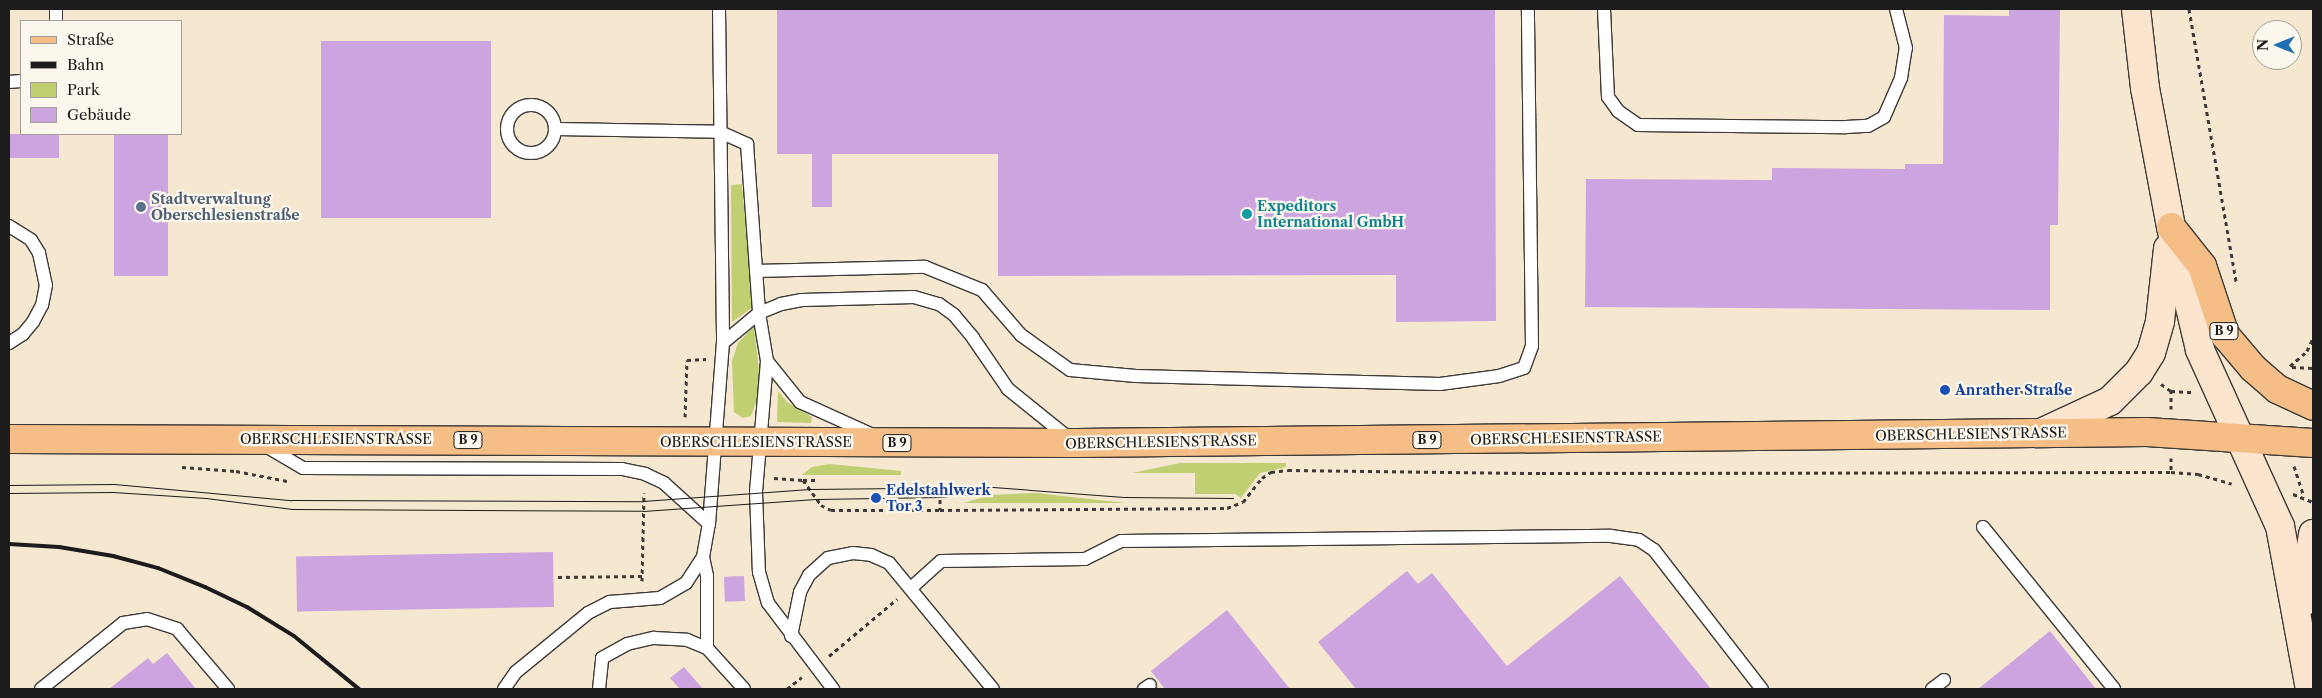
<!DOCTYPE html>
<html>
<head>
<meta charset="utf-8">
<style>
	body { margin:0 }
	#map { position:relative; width:2322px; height:698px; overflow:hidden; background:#f6e7d0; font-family:"Libre Caslon Text",serif }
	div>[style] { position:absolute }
	.green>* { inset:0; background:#bfcf71 }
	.building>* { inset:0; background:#cca5e0; transform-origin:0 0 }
	.path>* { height:3px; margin-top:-1.5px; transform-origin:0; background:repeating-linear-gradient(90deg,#3d3a37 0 4px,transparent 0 8px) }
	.roads { filter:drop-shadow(1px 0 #3d3a37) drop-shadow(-1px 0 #3d3a37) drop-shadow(0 1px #3d3a37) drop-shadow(0 -1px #3d3a37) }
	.service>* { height:12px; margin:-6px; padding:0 6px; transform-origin:6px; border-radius:6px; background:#fff }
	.service>.ring { margin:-6px; padding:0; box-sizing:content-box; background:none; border:12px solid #fff; border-radius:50% }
	.secondary>* { height:28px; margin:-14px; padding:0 14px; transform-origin:14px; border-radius:14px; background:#fbe5cf }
	.primary>* { height:28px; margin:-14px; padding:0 14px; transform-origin:14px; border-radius:14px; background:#f6be87 }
	.tram>* { height:1px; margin:-0.5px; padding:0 0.5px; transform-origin:0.5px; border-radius:0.5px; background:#1c1c1c }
	.rail>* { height:4px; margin:-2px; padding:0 2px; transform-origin:2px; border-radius:2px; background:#1c1c1c }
	.dots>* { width:14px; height:14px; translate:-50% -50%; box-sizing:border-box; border:2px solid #fbf7ec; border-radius:50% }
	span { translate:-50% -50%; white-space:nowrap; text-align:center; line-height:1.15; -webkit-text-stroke:4.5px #fbf7ec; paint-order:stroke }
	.shield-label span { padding:1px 4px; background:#fbf7ec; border:1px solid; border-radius:4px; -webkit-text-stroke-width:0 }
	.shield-label { font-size:12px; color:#1c1c1c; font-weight:700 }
	.service-label { font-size:14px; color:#4e5e75; font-weight:700 }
	.left { translate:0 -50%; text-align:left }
	.culture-label { font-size:14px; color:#0d838f; font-weight:700 }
	.transit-label { font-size:14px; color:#164399; font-weight:700 }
	.street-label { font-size:14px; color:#1c1c1c }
	.frame { position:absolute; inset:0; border:10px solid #1c1c1c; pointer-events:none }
	.legend { position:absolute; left:20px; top:20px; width:162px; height:115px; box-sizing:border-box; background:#fbf7ec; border:1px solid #a29f99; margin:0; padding:6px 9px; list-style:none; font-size:15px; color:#1c1c1c }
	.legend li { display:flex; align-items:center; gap:10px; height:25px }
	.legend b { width:25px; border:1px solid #a29f99 }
	.north { position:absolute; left:2252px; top:20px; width:50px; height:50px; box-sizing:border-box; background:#fbf7ec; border:1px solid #a29f99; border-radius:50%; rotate:270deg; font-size:14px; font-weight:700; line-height:20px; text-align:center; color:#1c1c1c }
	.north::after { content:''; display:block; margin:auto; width:18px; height:22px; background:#1f6fb2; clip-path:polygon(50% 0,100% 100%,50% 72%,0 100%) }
</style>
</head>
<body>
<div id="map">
	<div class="green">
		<div style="clip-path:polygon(742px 184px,753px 307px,732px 322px,731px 185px)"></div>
		<div style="clip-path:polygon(754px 326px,760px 380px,758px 397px,751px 416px,743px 418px,734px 412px,732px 361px,738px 343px)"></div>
		<div style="clip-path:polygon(778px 391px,787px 402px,812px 417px,811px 423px,777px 422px)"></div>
		<div style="clip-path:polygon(1180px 463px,1286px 463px,1286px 467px,1260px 473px,1241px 498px,1235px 494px,1195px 494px,1195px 473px,1132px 473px)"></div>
		<div style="clip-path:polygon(830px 464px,901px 471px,901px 475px,802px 475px,812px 467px)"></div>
		<div style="clip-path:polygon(1036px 493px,1080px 498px,1126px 503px,964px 503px,990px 495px)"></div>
	</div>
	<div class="building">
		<div style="clip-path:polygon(777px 9px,1495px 9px,1496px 321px,1396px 322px,1396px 275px,998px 276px,998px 154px,832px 154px,832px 207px,812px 207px,812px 154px,777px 154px)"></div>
		<div style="clip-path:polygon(2009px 9px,2060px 9px,2058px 225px,2050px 225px,2050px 310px,1585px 307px,1586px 179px,1772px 180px,1772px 168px,1905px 169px,1905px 164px,1943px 164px,1944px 15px,2009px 16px)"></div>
		<div style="left:491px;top:41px;width:177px;height:170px;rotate:90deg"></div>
		<div style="left:9px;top:134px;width:50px;height:24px"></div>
		<div style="left:114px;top:134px;width:54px;height:142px"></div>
		<div style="left:553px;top:552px;width:55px;height:257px;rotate:89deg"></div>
		<div style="clip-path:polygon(1407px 571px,1418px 584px,1432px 573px,1507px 666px,1620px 576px,1711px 689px,1356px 689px,1318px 642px)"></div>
		<div style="left:744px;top:576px;width:25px;height:20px;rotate:88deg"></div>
		<div style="clip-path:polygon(1227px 610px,1290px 689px,1165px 689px,1151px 671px)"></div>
		<div style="clip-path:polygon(2050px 631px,2096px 689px,1978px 689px)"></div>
		<div style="clip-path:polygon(167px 653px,196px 689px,109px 689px,148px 658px,153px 664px)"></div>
		<div style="clip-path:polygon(684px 667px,703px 689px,680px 689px,670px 678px)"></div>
	</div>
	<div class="path">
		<div style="left:2189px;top:9px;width:277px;rotate:80.2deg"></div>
		<div style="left:2290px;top:366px;width:23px;rotate:-41deg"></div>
		<div style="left:2307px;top:351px;width:14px;rotate:-65deg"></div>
		<div style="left:2292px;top:367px;width:21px;rotate:3deg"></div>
		<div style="left:2161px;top:384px;width:12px;rotate:35deg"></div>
		<div style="left:2171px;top:391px;width:22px;rotate:3deg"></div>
		<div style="left:1980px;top:392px;width:86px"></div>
		<div style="left:2171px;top:409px;width:18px;rotate:-90deg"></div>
		<div style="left:685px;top:417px;width:57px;rotate:-88deg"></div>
		<div style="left:687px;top:360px;width:19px;rotate:-3deg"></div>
		<div style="left:2171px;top:458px;width:14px;rotate:90deg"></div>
		<div style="left:2294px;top:466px;width:32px;rotate:72deg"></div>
		<div style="left:182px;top:467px;width:54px;rotate:4.2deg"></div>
		<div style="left:236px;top:471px;width:52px;rotate:11.1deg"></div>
		<div style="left:774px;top:478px;width:29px;rotate:4deg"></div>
		<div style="left:803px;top:480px;width:31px;rotate:54deg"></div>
		<div style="left:821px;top:505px;width:11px;rotate:27deg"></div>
		<div style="left:831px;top:510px;width:109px"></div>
		<div style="left:940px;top:510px;width:287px;rotate:-0.4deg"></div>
		<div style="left:1227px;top:508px;width:17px;rotate:-21deg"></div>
		<div style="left:1243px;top:502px;width:31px;rotate:-52deg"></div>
		<div style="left:1262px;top:478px;width:11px;rotate:-34deg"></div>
		<div style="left:1271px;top:472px;width:17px;rotate:-7deg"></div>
		<div style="left:1288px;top:470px;width:254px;rotate:0.7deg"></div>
		<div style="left:1542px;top:473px;width:629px;rotate:-0.09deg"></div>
		<div style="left:2171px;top:472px;width:27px;rotate:4deg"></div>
		<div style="left:2198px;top:474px;width:35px;rotate:16deg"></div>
		<div style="left:803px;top:480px;width:12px"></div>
		<div style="left:940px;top:484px;width:26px;rotate:90deg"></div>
		<div style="left:2293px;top:494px;width:22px;rotate:22deg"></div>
		<div style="left:558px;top:577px;width:84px;rotate:-0.7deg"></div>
		<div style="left:642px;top:581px;width:88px;rotate:-88.7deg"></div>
		<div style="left:829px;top:656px;width:89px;rotate:-40deg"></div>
		<div style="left:787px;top:689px;width:19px;rotate:-39deg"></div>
	</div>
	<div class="roads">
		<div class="service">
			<div style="left:719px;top:9px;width:334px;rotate:89.3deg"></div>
			<div style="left:1604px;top:9px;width:88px;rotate:87.4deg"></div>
			<div style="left:1608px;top:97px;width:17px;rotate:54deg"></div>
			<div style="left:1618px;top:111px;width:24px;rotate:35deg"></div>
			<div style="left:1638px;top:125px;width:208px;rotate:0.6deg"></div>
			<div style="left:1846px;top:127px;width:22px;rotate:-3deg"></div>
			<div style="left:1868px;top:126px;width:18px;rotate:-29deg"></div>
			<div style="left:1884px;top:117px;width:43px;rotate:-66.4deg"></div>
			<div style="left:1901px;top:78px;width:30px;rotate:-81deg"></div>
			<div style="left:1906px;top:48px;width:40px;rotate:-104.4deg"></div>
			<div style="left:56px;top:21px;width:12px;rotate:-90deg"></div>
			<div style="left:9px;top:82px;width:12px;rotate:-5deg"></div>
			<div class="ring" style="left:507px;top:105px;width:36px;height:36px"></div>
			<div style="left:556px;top:129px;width:164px;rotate:1deg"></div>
			<div style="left:720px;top:132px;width:30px;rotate:24deg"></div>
			<div style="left:747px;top:144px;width:169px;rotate:85.9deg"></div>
			<div style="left:759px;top:313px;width:49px;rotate:80.5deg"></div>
			<div style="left:767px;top:361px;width:131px;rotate:94.8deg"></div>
			<div style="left:756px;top:492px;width:80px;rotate:87.9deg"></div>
			<div style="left:759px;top:572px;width:32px;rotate:74deg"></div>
			<div style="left:768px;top:603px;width:108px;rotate:52.9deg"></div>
			<div style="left:9px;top:226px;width:26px;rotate:32deg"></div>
			<div style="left:31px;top:240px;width:15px;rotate:58deg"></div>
			<div style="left:39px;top:253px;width:33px;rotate:78deg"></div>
			<div style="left:46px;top:285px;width:20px;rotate:101deg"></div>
			<div style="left:42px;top:305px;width:19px;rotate:118deg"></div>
			<div style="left:33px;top:322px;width:16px;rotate:130deg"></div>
			<div style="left:23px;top:334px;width:17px;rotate:147deg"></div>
			<div style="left:756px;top:271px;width:169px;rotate:-1.4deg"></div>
			<div style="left:925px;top:267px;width:61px;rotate:22deg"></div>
			<div style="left:982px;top:290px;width:60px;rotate:49.1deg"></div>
			<div style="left:1021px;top:335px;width:60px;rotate:35.5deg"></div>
			<div style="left:1070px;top:370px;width:66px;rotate:5.2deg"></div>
			<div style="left:1136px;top:376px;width:304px;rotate:1.5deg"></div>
			<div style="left:1440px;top:384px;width:60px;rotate:-7.7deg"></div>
			<div style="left:1499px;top:376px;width:26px;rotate:-18deg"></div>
			<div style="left:1524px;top:368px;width:23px;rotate:-70deg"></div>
			<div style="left:1532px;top:346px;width:337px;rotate:-90.7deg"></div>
			<div style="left:767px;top:361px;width:53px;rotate:51.2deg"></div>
			<div style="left:800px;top:402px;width:78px;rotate:24.3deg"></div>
			<div style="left:264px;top:445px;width:45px;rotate:30.5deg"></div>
			<div style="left:303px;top:468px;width:319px;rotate:0.2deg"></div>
			<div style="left:622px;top:469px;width:24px;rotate:12deg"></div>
			<div style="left:645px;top:474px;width:21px;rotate:25deg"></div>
			<div style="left:664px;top:483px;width:61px;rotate:42.3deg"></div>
			<div style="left:1983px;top:527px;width:208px;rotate:51deg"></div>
			<div style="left:703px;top:557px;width:19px;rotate:78deg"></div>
			<div style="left:707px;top:576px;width:72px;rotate:90deg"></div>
			<div style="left:911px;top:588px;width:40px;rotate:-42deg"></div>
			<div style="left:941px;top:561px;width:144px;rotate:-0.8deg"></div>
			<div style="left:1085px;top:559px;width:40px;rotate:-26.6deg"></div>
			<div style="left:1121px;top:541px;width:490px;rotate:-0.6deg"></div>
			<div style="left:1611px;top:536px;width:28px;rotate:8deg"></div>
			<div style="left:1639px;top:540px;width:18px;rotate:34deg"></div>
			<div style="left:1654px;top:550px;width:176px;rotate:52.2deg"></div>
			<div style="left:791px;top:636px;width:45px;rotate:-78.4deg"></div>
			<div style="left:800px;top:592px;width:19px;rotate:-62deg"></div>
			<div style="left:809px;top:575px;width:25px;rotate:-42deg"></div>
			<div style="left:828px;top:558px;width:25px;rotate:-11deg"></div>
			<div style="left:853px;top:553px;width:18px;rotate:6deg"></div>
			<div style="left:871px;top:555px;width:20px;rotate:24deg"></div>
			<div style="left:889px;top:563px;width:163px;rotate:50.5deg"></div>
			<div style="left:41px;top:689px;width:105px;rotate:-38.8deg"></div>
			<div style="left:123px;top:623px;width:24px;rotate:-9deg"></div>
			<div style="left:147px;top:619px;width:32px;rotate:18deg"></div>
			<div style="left:177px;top:629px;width:79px;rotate:49.6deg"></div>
			<div style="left:504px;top:689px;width:21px;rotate:-55deg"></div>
			<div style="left:516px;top:672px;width:93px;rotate:-39.3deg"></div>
			<div style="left:588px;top:613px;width:25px;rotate:-27deg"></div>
			<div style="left:610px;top:602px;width:50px;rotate:-4.6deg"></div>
			<div style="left:660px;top:598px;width:30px;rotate:-30deg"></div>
			<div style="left:686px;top:583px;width:31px;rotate:-57deg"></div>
			<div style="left:703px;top:557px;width:34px;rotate:-80deg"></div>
			<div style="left:709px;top:524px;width:182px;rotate:-85.6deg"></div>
			<div style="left:723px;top:343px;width:47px;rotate:-39.8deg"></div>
			<div style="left:759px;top:313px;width:24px;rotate:-22deg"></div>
			<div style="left:781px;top:304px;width:21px;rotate:-11deg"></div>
			<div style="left:802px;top:300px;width:112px;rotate:-1.5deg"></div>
			<div style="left:914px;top:297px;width:26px;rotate:16deg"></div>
			<div style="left:939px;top:304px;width:19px;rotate:36deg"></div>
			<div style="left:954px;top:315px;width:30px;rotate:50deg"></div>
			<div style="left:973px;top:338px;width:62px;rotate:55.5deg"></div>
			<div style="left:1008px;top:389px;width:80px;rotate:38.9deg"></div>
			<div style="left:599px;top:689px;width:31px;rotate:-84deg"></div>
			<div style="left:602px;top:658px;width:29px;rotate:-29deg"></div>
			<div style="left:627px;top:644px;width:28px;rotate:-13deg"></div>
			<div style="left:654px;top:638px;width:33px;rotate:3deg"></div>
			<div style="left:687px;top:640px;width:22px;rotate:22deg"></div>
			<div style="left:707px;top:648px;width:55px;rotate:47.9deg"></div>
			<div style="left:1144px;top:689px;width:7px;rotate:-34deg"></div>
			<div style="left:1932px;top:689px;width:15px;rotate:-37deg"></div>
		</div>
		<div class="secondary">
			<div style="left:2136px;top:9px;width:80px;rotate:83.5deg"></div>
			<div style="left:2145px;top:88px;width:141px;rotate:79.4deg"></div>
			<div style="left:2171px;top:227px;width:126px;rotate:76.7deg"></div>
			<div style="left:2200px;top:350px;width:193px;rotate:65.6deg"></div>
			<div style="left:2280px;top:526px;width:166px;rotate:79.6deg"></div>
			<div style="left:2041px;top:433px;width:76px;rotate:-24.9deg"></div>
			<div style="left:2110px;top:401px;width:41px;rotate:-45deg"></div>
			<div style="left:2139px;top:372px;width:22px;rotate:-58deg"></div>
			<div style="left:2151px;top:353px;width:33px;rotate:-74deg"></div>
			<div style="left:2160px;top:321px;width:73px;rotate:-83.7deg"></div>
			<div style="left:2302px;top:603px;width:70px;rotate:-80.9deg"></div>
		</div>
		<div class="primary">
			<div style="left:2171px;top:227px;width:50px;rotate:51.5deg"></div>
			<div style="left:2202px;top:266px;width:73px;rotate:71.6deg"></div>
			<div style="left:2225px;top:335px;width:43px;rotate:49.7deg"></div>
			<div style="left:2253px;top:368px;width:32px;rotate:41deg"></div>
			<div style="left:2277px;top:389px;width:40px;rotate:25deg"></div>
			<div style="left:9px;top:439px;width:1067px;rotate:0.21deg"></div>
			<div style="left:1076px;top:443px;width:1071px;rotate:-0.59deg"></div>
			<div style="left:2147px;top:432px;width:166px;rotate:3.8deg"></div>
		</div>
	</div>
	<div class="tram">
		<div style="left:9px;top:485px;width:105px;rotate:-0.5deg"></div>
		<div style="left:114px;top:484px;width:178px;rotate:5.2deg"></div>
		<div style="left:291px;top:500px;width:352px;rotate:0.2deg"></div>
		<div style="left:643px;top:501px;width:167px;rotate:-4.1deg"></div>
		<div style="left:810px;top:489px;width:183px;rotate:-0.6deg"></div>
		<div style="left:993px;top:487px;width:131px;rotate:4.4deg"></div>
		<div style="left:1124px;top:497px;width:109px;rotate:0.5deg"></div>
		<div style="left:9px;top:493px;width:104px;rotate:-0.6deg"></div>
		<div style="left:113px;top:492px;width:93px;rotate:3.7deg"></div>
		<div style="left:206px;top:498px;width:87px;rotate:7.3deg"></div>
		<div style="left:292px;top:509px;width:351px;rotate:0.3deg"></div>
		<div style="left:643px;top:511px;width:173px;rotate:-4deg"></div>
		<div style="left:816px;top:499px;width:124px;rotate:-0.9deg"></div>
		<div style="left:940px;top:497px;width:41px;rotate:-5.6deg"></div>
	</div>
	<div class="rail">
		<div style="left:9px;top:544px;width:50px;rotate:3.4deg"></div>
		<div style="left:59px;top:547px;width:55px;rotate:9.5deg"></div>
		<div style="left:113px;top:556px;width:47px;rotate:14.9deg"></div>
		<div style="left:158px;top:568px;width:51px;rotate:22deg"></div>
		<div style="left:205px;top:587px;width:47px;rotate:25.5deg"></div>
		<div style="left:247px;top:607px;width:55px;rotate:31.7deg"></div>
		<div style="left:294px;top:636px;width:84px;rotate:39.2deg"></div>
	</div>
	<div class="dots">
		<div style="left:141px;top:207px;background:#5c6f8a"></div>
		<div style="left:1247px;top:214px;background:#0f9aa8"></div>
		<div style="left:1945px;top:390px;background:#1a4fb4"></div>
		<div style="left:876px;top:498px;background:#1a4fb4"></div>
	</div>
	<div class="shield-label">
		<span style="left:2224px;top:331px">B 9</span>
		<span style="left:468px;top:440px">B 9</span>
		<span style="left:1427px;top:440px">B 9</span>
		<span style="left:897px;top:443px">B 9</span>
	</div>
	<div class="service-label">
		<span class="left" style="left:151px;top:207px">Stadtverwaltung<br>Oberschlesienstraße</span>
	</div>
	<div class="culture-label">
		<span class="left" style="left:1257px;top:214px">Expeditors<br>International GmbH</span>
	</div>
	<div class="transit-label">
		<span class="left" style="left:1955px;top:390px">Anrather Straße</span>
		<span class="left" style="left:886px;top:498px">Edelstahlwerk<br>Tor 3</span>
	</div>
	<div class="street-label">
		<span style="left:1971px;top:434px;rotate:-1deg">OBERSCHLESIENSTRASSE</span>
		<span style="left:1566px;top:438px;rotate:-1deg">OBERSCHLESIENSTRASSE</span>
		<span style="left:336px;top:439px">OBERSCHLESIENSTRASSE</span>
		<span style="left:756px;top:442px">OBERSCHLESIENSTRASSE</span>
		<span style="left:1161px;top:442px;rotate:-1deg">OBERSCHLESIENSTRASSE</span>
	</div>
	<div class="frame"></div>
	<ul class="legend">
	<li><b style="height:6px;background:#f6be87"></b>Straße</li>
	<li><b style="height:6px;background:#1c1c1c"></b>Bahn</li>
	<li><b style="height:14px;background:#bfcf71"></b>Park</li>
	<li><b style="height:14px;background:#cca5e0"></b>Gebäude</li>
	</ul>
	<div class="north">N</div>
</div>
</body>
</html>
